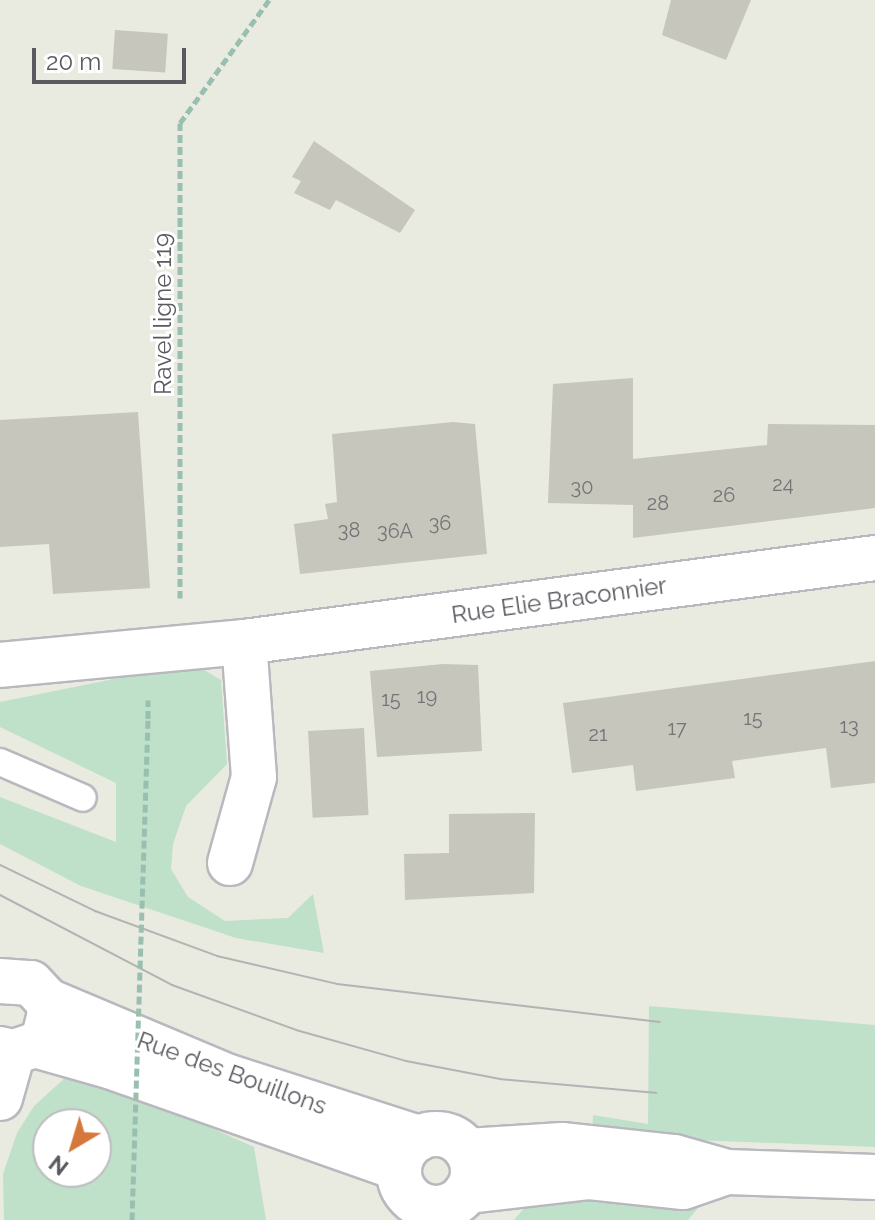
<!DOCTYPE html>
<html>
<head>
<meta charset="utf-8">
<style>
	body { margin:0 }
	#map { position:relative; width:875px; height:1220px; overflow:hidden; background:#e9eae0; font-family:Raleway,sans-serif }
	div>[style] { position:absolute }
	.green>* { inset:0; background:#bfe0c9 }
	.building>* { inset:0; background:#c6c6bd; transform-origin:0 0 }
	.path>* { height:5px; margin-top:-2.5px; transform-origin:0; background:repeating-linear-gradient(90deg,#99bfb0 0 8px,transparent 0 12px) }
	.roads { filter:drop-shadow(2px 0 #b8b8be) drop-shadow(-2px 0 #b8b8be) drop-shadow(0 2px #b8b8be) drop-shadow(0 -2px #b8b8be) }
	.lane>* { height:26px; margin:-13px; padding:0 13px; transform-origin:13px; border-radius:13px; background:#fff }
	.street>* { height:44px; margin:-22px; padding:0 22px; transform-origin:22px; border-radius:22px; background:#fff }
	.street>.ring { margin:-22px; padding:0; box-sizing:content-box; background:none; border:44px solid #fff; border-radius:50% }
	.tram>* { height:2px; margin:-1px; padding:0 1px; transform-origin:1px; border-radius:1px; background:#b3b3b4 }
	.path-bridge>* { height:5px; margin-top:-2.5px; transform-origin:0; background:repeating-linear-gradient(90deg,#99bfb0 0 8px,transparent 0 12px) }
	span { translate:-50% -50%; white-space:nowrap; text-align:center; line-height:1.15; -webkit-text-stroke:6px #fff; paint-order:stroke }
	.number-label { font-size:20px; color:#747577 }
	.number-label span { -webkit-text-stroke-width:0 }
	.street-label { font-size:24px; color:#595a60 }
	.north { position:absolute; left:32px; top:1108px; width:80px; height:80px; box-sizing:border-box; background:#fff; border:2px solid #bdbdbf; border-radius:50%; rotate:218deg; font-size:22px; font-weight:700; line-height:32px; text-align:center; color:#595a60 }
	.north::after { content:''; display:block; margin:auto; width:28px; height:36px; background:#d6773b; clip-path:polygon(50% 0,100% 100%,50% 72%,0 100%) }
	.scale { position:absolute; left:32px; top:48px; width:154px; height:36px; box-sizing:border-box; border:4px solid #595a60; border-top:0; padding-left:10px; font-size:24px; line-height:28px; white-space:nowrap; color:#595a60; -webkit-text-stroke:6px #fff; paint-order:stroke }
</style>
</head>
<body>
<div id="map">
	<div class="green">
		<div style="clip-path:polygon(193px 663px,221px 680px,227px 764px,186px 806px,173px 844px,171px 869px,188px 897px,225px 921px,288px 918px,313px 894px,324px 953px,236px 938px,81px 886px,0 844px,0 797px,116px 842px,116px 783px,0 727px,0 702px)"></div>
		<div style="clip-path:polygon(649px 1006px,875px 1025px,875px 1147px,592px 1136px,593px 1115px,648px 1124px)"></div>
		<div style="clip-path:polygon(evenodd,76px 1068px,254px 1147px,266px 1220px,4px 1220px,3px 1174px,17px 1133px,34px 1106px,76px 1068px,48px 1124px,96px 1124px,96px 1172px,48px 1172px,48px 1124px)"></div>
		<div style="clip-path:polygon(571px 1183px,698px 1208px,688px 1220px,514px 1220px,531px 1200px)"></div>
	</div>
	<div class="building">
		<div style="clip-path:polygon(671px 0,751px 0,726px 60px,662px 35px)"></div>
		<div style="left:115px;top:30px;width:53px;height:39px;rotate:4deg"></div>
		<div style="clip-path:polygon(314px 141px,415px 210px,400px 233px,336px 200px,330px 210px,294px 193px,301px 181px,292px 177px)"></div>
		<div style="clip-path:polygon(633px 378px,633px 459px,767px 445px,768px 424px,875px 425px,875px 508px,633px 538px,633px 505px,548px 503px,553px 384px)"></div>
		<div style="clip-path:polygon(138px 412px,150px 588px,53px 594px,49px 544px,0 547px,0 420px)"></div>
		<div style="clip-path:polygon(453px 422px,475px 424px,487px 554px,300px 574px,294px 524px,328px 519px,325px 504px,337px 502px,332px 434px)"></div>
		<div style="clip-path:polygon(875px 661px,875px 783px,831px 788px,826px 748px,732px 761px,735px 778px,636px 791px,633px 765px,572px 773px,563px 703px)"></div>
		<div style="clip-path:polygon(443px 664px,478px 665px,482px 751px,377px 757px,370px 671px)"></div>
		<div style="left:364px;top:728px;width:87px;height:56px;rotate:87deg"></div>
		<div style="clip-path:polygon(535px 813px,534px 893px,405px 900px,404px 854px,449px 853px,449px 814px)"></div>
	</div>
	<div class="path">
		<div style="left:180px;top:598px;width:475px;rotate:-90deg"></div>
		<div style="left:180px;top:123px;width:152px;rotate:-54.1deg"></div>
		<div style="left:148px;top:719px;width:19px;rotate:-90deg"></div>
	</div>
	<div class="roads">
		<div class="lane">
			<div style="left:0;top:762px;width:90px;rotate:23.4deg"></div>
		</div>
		<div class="street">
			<div style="left:0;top:665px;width:245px;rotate:-5.4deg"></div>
			<div style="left:244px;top:642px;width:637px;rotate:-7.58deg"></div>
			<div style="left:230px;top:863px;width:89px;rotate:-74.4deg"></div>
			<div style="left:254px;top:777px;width:135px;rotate:-94.2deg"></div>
			<div style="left:0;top:981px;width:31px;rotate:4deg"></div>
			<div style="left:31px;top:983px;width:25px;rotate:47deg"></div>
			<div style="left:48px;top:1001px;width:12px;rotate:81deg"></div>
			<div style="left:50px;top:1013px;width:25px;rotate:104deg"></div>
			<div style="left:44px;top:1037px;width:12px;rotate:138deg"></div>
			<div style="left:35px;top:1045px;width:23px;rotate:162deg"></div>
			<div style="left:13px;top:1052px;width:13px;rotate:-167deg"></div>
			<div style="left:48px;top:1001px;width:196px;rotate:22.8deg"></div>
			<div style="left:229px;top:1077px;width:200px;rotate:17.8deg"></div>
			<div style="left:35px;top:1045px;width:77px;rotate:15.8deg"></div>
			<div style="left:109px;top:1066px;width:307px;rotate:19.4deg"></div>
			<div style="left:0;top:1098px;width:48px;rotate:-74.2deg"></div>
			<div class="ring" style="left:399px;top:1134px;width:30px;height:30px"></div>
			<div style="left:467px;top:1151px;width:95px;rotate:-3.6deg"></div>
			<div style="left:562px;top:1145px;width:113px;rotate:6.1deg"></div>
			<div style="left:674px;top:1157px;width:55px;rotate:15.8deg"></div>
			<div style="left:727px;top:1172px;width:46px;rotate:161.2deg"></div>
			<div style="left:683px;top:1187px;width:94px;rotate:-173.9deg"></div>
			<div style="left:590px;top:1177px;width:124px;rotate:173.5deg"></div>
			<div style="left:727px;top:1172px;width:148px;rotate:1.9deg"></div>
		</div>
	</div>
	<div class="tram">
		<div style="left:0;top:865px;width:106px;rotate:25.8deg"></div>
		<div style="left:95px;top:911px;width:130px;rotate:20.2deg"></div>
		<div style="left:217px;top:956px;width:123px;rotate:13.1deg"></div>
		<div style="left:337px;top:984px;width:325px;rotate:6.7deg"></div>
		<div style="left:0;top:895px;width:194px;rotate:27.6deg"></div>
		<div style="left:172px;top:985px;width:132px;rotate:19.9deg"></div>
		<div style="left:296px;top:1030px;width:114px;rotate:15.7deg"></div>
		<div style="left:406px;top:1061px;width:96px;rotate:10.8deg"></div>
		<div style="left:500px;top:1079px;width:157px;rotate:5.1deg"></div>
	</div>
	<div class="path-bridge">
		<div style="left:132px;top:1220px;width:501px;rotate:-88.17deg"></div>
	</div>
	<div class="number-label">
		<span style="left:783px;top:484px">24</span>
		<span style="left:582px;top:487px">30</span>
		<span style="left:724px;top:495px">26</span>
		<span style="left:658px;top:503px">28</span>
		<span style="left:440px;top:523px">36</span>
		<span style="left:349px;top:530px">38</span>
		<span style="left:395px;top:531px">36A</span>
		<span style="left:427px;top:696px">19</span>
		<span style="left:391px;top:699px">15</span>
		<span style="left:753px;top:718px">15</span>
		<span style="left:849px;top:726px">13</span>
		<span style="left:677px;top:728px">17</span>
		<span style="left:598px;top:734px">21</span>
	</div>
	<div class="street-label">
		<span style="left:163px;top:314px;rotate:-90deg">Ravel ligne 119</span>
		<span style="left:559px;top:600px;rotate:-8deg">Rue Elie Braconnier</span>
		<span style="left:232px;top:1073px;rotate:20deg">Rue des Bouillons</span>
	</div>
	<div class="north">N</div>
	<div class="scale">20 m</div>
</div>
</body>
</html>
